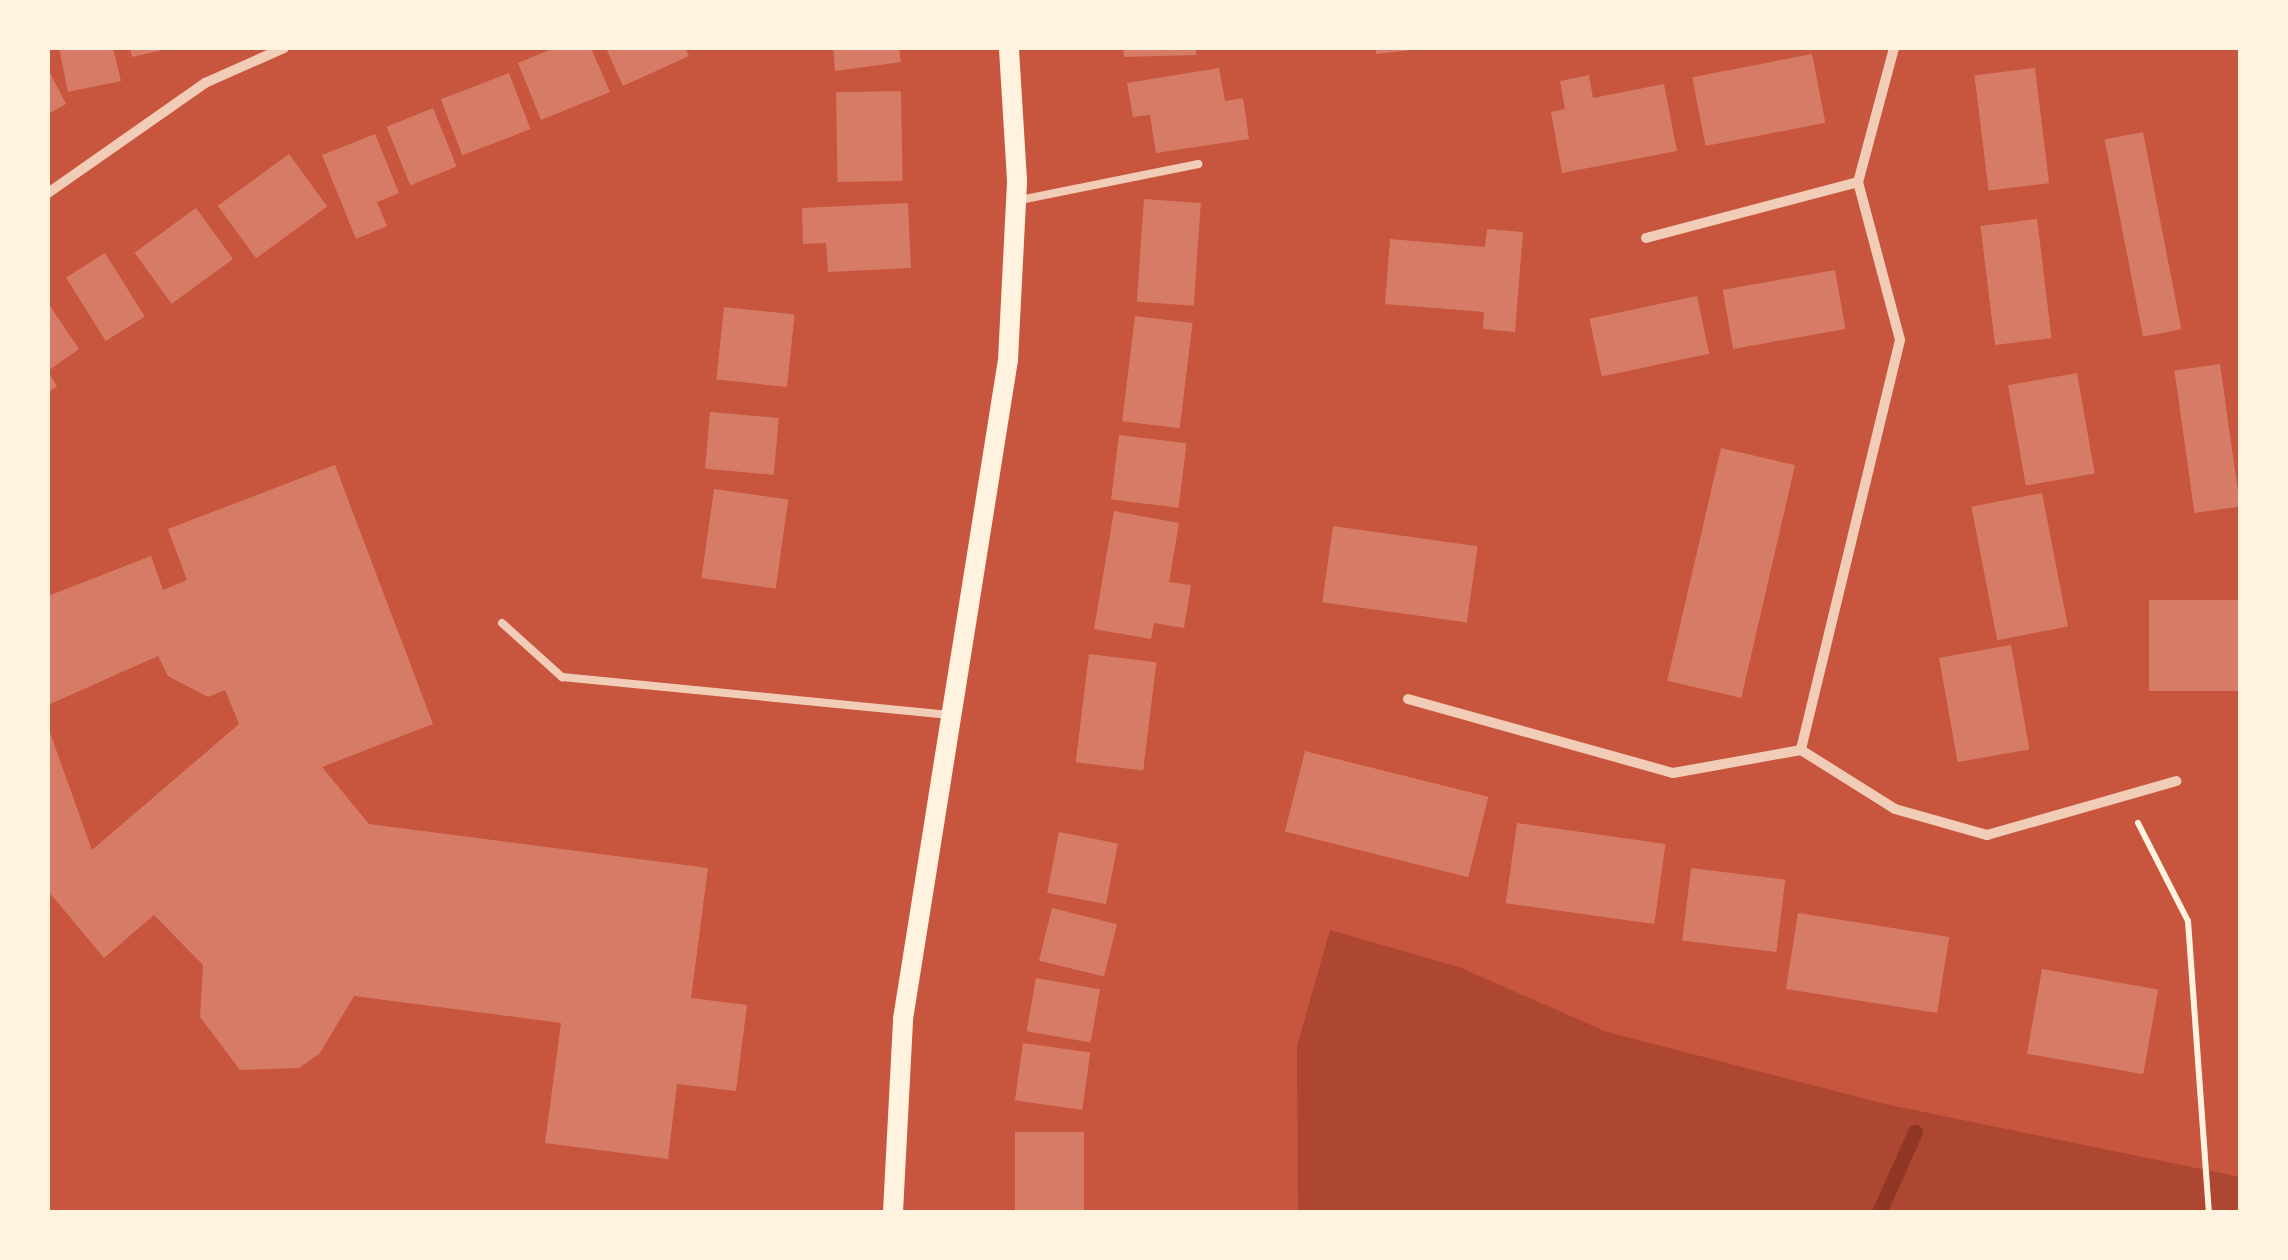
<!DOCTYPE html>
<html>
<head>
<meta charset="utf-8">
<style>
	body { margin:0 }
	#map { position:relative; width:2288px; height:1260px; overflow:hidden; background:#c8553d; font-family:"Space Grotesk",sans-serif }
	div>[style] { position:absolute }
	.green>* { inset:0; background:#ae4732 }
	.stream>* { height:15px; margin:-7.5px; padding:0 7.5px; transform-origin:7.5px; border-radius:7.5px; background:#8f3625 }
	.building>* { inset:0; background:#d67c66; transform-origin:0 0 }
	.path>* { height:6px; margin:-3px; padding:0 3px; transform-origin:3px; border-radius:3px; background:#fff3e0 }
	.service>* { height:8px; margin:-4px; padding:0 4px; transform-origin:4px; border-radius:4px; background:#f1ccb7 }
	.minor>* { height:10px; margin:-5px; padding:0 5px; transform-origin:5px; border-radius:5px; background:#f1ccb7 }
	.secondary>* { height:20px; margin:-10px; padding:0 10px; transform-origin:10px; border-radius:10px; background:#fff3e0 }
	span { translate:-50% -50%; white-space:nowrap; text-align:center; line-height:1.15; -webkit-text-stroke:10px #fff3e0; paint-order:stroke }
	.frame { position:absolute; inset:0; border:50px solid #fff3e0; pointer-events:none }
</style>
</head>
<body>
<div id="map">
	<div class="green">
		<div style="clip-path:polygon(1330px 930px,1459px 967px,1607px 1032px,1885px 1104px,2240px 1177px,2240px 1212px,1298px 1212px,1297px 1046px)"></div>
	</div>
	<div class="stream">
		<div style="left:1879px;top:1212px;width:88px;rotate:-65.8deg"></div>
	</div>
	<div class="building">
		<div style="clip-path:polygon(59px 48px,113px 48px,121px 81px,68px 92px)"></div>
		<div style="clip-path:polygon(130px 48px,167px 48px,167px 49px,132px 57px)"></div>
		<div style="clip-path:polygon(554px 48px,591px 48px,610px 92px,541px 120px,518px 63px)"></div>
		<div style="clip-path:polygon(606px 48px,685px 48px,689px 56px,623px 86px)"></div>
		<div style="clip-path:polygon(833px 48px,899px 48px,901px 62px,835px 71px)"></div>
		<div style="clip-path:polygon(1123px 48px,1196px 48px,1196px 55px,1124px 57px)"></div>
		<div style="clip-path:polygon(1376px 48px,1411px 48px,1411px 50px,1376px 54px)"></div>
		<div style="left:1812px;top:54px;width:70px;height:122px;rotate:79deg"></div>
		<div style="clip-path:polygon(1219px 68px,1225px 101px,1243px 98px,1249px 139px,1156px 153px,1150px 115px,1133px 117px,1127px 83px)"></div>
		<div style="left:2035px;top:68px;width:116px;height:61px;rotate:83deg"></div>
		<div style="clip-path:polygon(48px 69px,66px 104px,48px 114px)"></div>
		<div style="left:509px;top:73px;width:60px;height:73px;rotate:69deg"></div>
		<div style="clip-path:polygon(1589px 75px,1593px 98px,1664px 84px,1677px 151px,1562px 173px,1551px 112px,1565px 109px,1560px 81px)"></div>
		<div style="left:901px;top:91px;width:90px;height:65px;rotate:89deg"></div>
		<div style="left:433px;top:108px;width:63px;height:50px;rotate:68deg"></div>
		<div style="left:2143px;top:132px;width:201px;height:39px;rotate:79deg"></div>
		<div style="clip-path:polygon(375px 134px,399px 193px,377px 202px,387px 226px,356px 239px,322px 155px)"></div>
		<div style="left:289px;top:154px;width:65px;height:88px;rotate:54deg"></div>
		<div style="left:1144px;top:199px;width:57px;height:103px;rotate:4deg"></div>
		<div style="clip-path:polygon(908px 203px,911px 268px,828px 272px,826px 243px,803px 244px,802px 208px)"></div>
		<div style="left:196px;top:208px;width:63px;height:76px;rotate:54deg"></div>
		<div style="left:2037px;top:219px;width:120px;height:57px;rotate:83deg"></div>
		<div style="clip-path:polygon(1487px 229px,1523px 232px,1515px 332px,1483px 329px,1484px 312px,1385px 304px,1390px 239px,1485px 247px)"></div>
		<div style="left:105px;top:253px;width:75px;height:46px;rotate:58deg"></div>
		<div style="left:1835px;top:270px;width:60px;height:114px;rotate:80deg"></div>
		<div style="left:1697px;top:296px;width:59px;height:110px;rotate:78deg"></div>
		<div style="clip-path:polygon(48px 303px,79px 349px,48px 371px)"></div>
		<div style="left:724px;top:307px;width:71px;height:73px;rotate:6deg"></div>
		<div style="left:1135px;top:316px;width:58px;height:106px;rotate:7deg"></div>
		<div style="left:2220px;top:364px;width:144px;height:46px;rotate:82deg"></div>
		<div style="clip-path:polygon(48px 372px,57px 386px,48px 393px)"></div>
		<div style="left:2077px;top:373px;width:102px;height:70px;rotate:80deg"></div>
		<div style="left:710px;top:412px;width:69px;height:57px;rotate:5deg"></div>
		<div style="left:1119px;top:435px;width:68px;height:65px;rotate:7deg"></div>
		<div style="left:1721px;top:448px;width:76px;height:239px;rotate:13deg"></div>
		<div style="clip-path:polygon(335px 465px,433px 724px,322px 767px,369px 824px,708px 868px,691px 998px,747px 1005px,736px 1091px,677px 1084px,668px 1159px,545px 1143px,561px 1023px,354px 996px,320px 1053px,299px 1068px,240px 1070px,200px 1017px,203px 965px,154px 915px,104px 958px,48px 891px,48px 727px,92px 850px,239px 724px,225px 690px,208px 697px,168px 676px,158px 656px,48px 705px,48px 596px,151px 556px,163px 590px,187px 580px,168px 529px)"></div>
		<div style="left:714px;top:489px;width:75px;height:90px;rotate:8deg"></div>
		<div style="left:2042px;top:493px;width:136px;height:72px;rotate:79deg"></div>
		<div style="clip-path:polygon(1114px 511px,1179px 523px,1169px 582px,1191px 585px,1184px 628px,1154px 623px,1151px 639px,1094px 629px)"></div>
		<div style="left:1333px;top:526px;width:146px;height:77px;rotate:8deg"></div>
		<div style="left:2240px;top:600px;width:91px;height:91px;rotate:90deg"></div>
		<div style="left:2011px;top:645px;width:106px;height:73px;rotate:80deg"></div>
		<div style="left:1089px;top:654px;width:68px;height:109px;rotate:7deg"></div>
		<div style="left:1305px;top:751px;width:189px;height:83px;rotate:14deg"></div>
		<div style="left:1517px;top:823px;width:150px;height:81px;rotate:8deg"></div>
		<div style="left:1059px;top:832px;width:60px;height:62px;rotate:11deg"></div>
		<div style="left:1691px;top:868px;width:95px;height:73px;rotate:7deg"></div>
		<div style="left:1052px;top:908px;width:67px;height:54px;rotate:14deg"></div>
		<div style="left:1798px;top:913px;width:153px;height:77px;rotate:9deg"></div>
		<div style="left:2042px;top:969px;width:118px;height:86px;rotate:10deg"></div>
		<div style="left:1036px;top:978px;width:65px;height:54px;rotate:10deg"></div>
		<div style="left:1023px;top:1043px;width:68px;height:58px;rotate:8deg"></div>
		<div style="left:1015px;top:1132px;width:69px;height:79px"></div>
	</div>
	<div class="path">
		<div style="left:2138px;top:823px;width:110px;rotate:63deg"></div>
		<div style="left:2188px;top:921px;width:292px;rotate:85.9deg"></div>
	</div>
	<div class="service">
		<div style="left:1020px;top:200px;width:182px;rotate:-11.4deg"></div>
		<div style="left:502px;top:623px;width:81px;rotate:42deg"></div>
		<div style="left:562px;top:677px;width:387px;rotate:5.6deg"></div>
	</div>
	<div class="minor">
		<div style="left:1894px;top:48px;width:139px;rotate:105deg"></div>
		<div style="left:1858px;top:182px;width:163px;rotate:75.1deg"></div>
		<div style="left:1900px;top:340px;width:422px;rotate:103.6deg"></div>
		<div style="left:1801px;top:750px;width:111px;rotate:32.1deg"></div>
		<div style="left:1895px;top:809px;width:96px;rotate:15.8deg"></div>
		<div style="left:1987px;top:835px;width:197px;rotate:-15.9deg"></div>
		<div style="left:48px;top:193px;width:192px;rotate:-35deg"></div>
		<div style="left:205px;top:83px;width:86px;rotate:-23.9deg"></div>
		<div style="left:1646px;top:238px;width:219px;rotate:-14.8deg"></div>
		<div style="left:1408px;top:699px;width:275px;rotate:15.6deg"></div>
		<div style="left:1673px;top:773px;width:130px;rotate:-10.2deg"></div>
	</div>
	<div class="secondary">
		<div style="left:893px;top:1212px;width:193px;rotate:-87deg"></div>
		<div style="left:903px;top:1019px;width:667px;rotate:-80.95deg"></div>
		<div style="left:1008px;top:360px;width:180px;rotate:-87.1deg"></div>
		<div style="left:1017px;top:180px;width:132px;rotate:-93.5deg"></div>
	</div>
	<div class="frame"></div>
</div>
</body>
</html>
